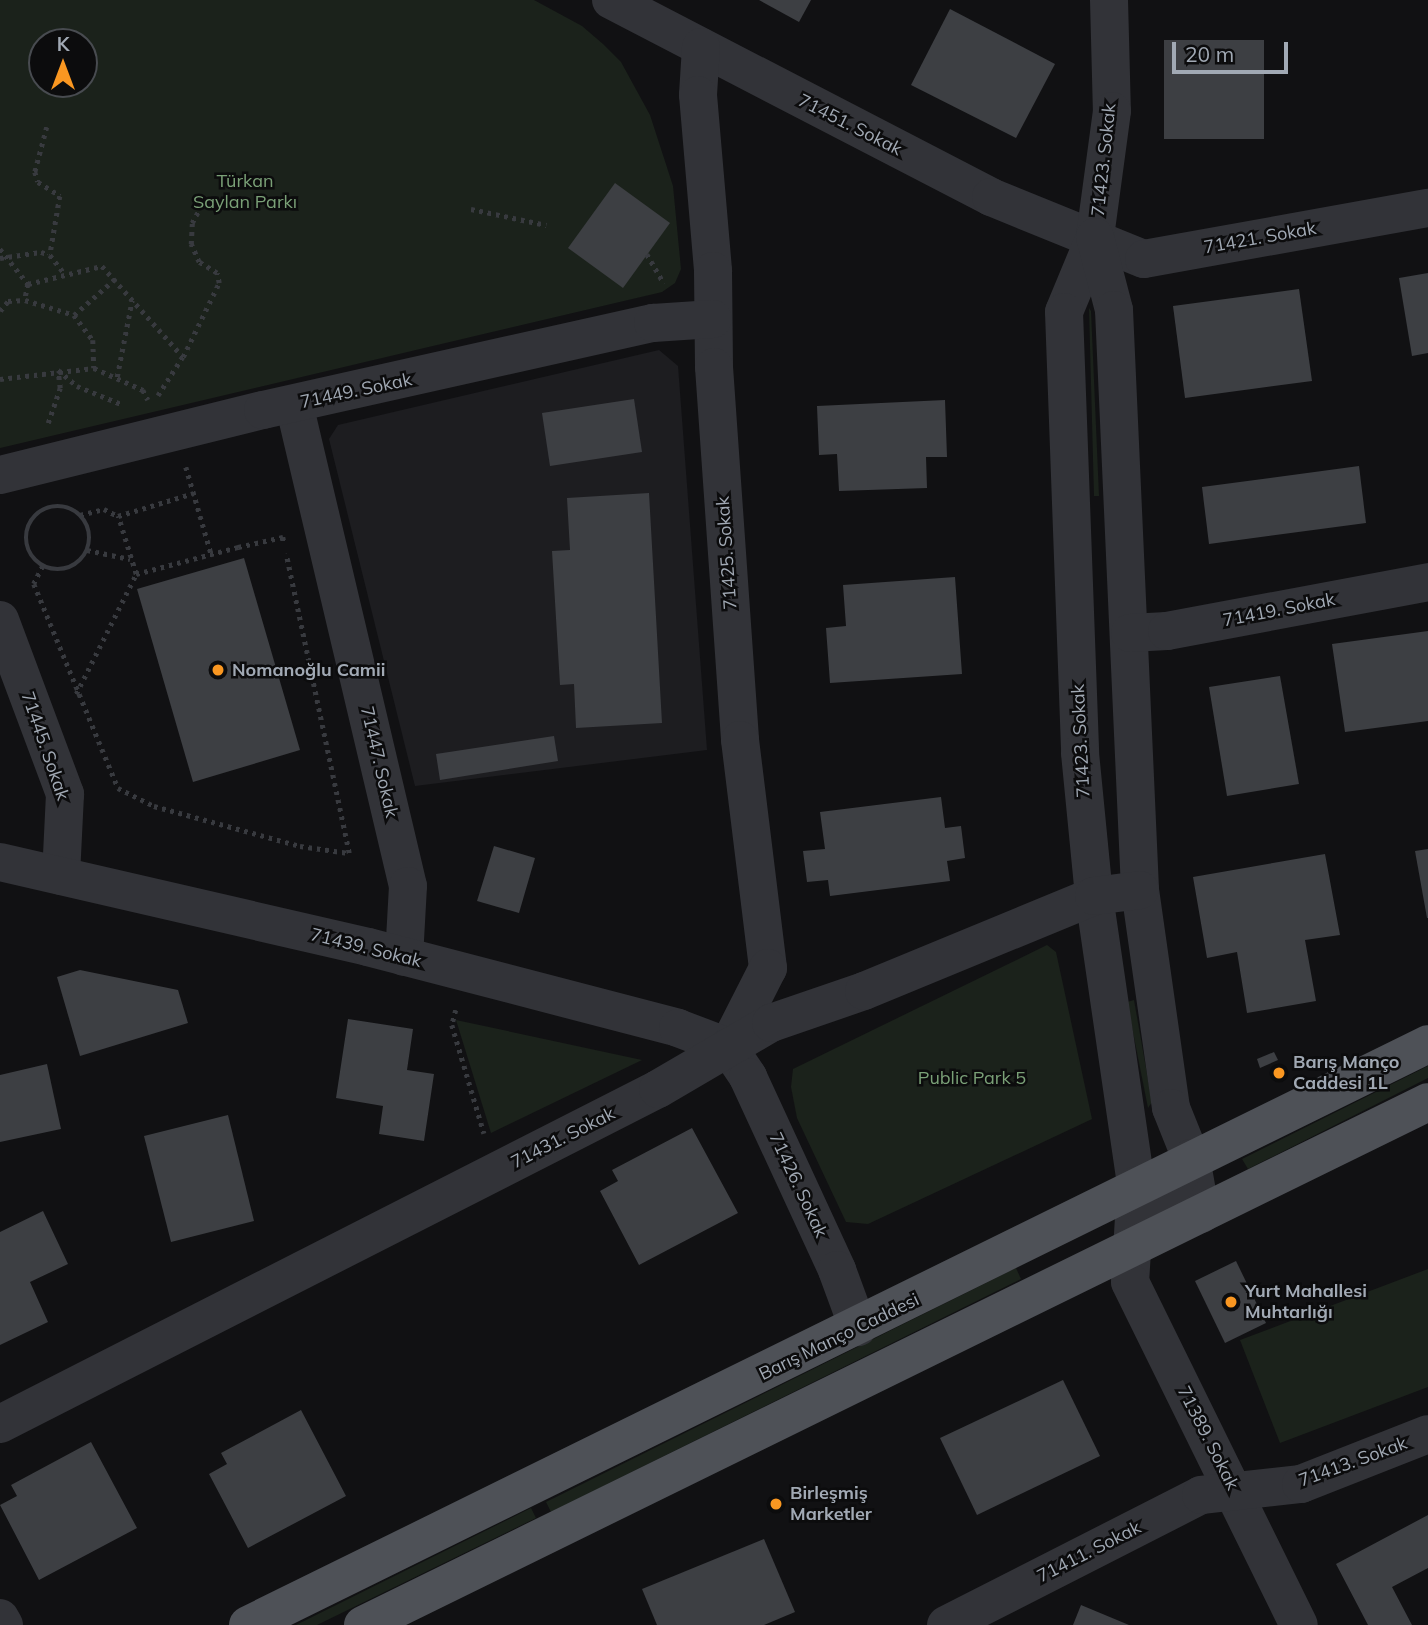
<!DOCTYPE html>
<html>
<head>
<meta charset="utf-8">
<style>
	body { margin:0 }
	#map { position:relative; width:1428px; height:1625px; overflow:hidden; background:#111113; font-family:Mulish,sans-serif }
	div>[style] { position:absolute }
	.built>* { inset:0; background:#1d1d20 }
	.green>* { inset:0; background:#1b221b }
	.building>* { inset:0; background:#3d3f43 }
	.path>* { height:4.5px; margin-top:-2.25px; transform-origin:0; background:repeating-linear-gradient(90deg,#383a3f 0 3.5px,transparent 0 8.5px) }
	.path>.ring { margin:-2.25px; padding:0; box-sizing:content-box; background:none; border:4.5px solid #383a3f; border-radius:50% }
	.minor>* { height:38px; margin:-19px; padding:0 19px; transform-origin:19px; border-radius:19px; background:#323338 }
	.major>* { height:38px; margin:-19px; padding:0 19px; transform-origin:19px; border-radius:19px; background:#4e5157 }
	.dots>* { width:19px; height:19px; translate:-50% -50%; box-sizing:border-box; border:4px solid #0c0c0d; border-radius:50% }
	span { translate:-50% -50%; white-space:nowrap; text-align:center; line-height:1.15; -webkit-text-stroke:5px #0c0c0d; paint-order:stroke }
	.street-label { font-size:18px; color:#a1a9b4 }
	.park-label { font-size:18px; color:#7aa077 }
	.poi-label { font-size:18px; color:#a1a9b4; font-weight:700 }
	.left { translate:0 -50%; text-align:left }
	.north { position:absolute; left:28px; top:28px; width:70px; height:70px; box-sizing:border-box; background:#0c0c0d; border:2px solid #484b50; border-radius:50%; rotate:0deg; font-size:19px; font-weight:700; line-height:28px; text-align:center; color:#a1a9b4 }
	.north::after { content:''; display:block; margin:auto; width:24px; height:32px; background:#fa9721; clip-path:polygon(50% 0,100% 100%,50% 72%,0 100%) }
	.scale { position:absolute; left:1172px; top:42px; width:116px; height:32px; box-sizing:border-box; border:4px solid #a1a9b4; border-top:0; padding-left:9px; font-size:21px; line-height:24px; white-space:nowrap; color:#a1a9b4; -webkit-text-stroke:5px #0c0c0d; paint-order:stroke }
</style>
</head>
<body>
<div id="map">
	<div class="built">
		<i style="clip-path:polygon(659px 350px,678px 366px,707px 750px,415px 786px,329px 439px,338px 425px)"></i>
	</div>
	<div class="green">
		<i style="clip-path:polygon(evenodd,0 0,534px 0,582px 26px,603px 44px,621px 62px,650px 115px,673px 186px,681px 269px,675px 283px,662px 292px,0 448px,0 0,42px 42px,84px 42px,84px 84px,42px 84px,42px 42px)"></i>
		<i style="clip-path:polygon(1089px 308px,1091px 311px,1099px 496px,1094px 496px)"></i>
		<i style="clip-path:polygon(1047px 945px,1056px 952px,1092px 1119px,868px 1224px,846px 1222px,797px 1118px,791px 1087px,793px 1069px)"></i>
		<i style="clip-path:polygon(1134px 1000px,1152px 1102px,1148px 1108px,1127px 1002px)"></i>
		<i style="clip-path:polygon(456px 1020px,642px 1060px,491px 1133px)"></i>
		<i style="clip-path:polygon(1428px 1066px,1428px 1078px,1248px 1169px,1242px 1159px)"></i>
		<i style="clip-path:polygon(1016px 1268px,1021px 1279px,551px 1512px,546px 1502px)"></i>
		<i style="clip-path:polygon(1428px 1269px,1428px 1387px,1280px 1443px,1240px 1340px)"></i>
		<i style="clip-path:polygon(531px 1508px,536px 1518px,317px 1625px,296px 1625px)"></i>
	</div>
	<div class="building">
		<i style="clip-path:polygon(759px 0,811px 0,799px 22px)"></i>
		<i style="clip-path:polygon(950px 9px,1055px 64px,1016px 138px,911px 85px)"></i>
		<i style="clip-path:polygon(1164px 40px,1264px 40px,1264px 139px,1164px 139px)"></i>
		<i style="clip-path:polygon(615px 183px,670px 223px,623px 288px,568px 248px)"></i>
		<i style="clip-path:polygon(1428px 273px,1428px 353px,1412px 356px,1399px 278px)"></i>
		<i style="clip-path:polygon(1299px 289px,1312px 381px,1185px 398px,1173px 306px)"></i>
		<i style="clip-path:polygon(634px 399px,642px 452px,550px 466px,542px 413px)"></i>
		<i style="clip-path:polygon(945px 400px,947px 457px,926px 457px,927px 488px,839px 491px,837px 454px,819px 455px,817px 406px)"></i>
		<i style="clip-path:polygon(1359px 466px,1366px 523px,1209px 544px,1202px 487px)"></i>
		<i style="clip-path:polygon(649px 493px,662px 723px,576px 728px,574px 684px,560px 685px,552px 551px,570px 550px,567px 498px)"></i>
		<i style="clip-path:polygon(244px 558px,300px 750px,193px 782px,137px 589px)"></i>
		<i style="clip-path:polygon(955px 577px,962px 674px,830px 683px,826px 628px,846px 626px,843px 585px)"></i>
		<i style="clip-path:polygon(1428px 631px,1428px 721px,1345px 732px,1332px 644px)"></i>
		<i style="clip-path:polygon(1280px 676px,1299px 784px,1227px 796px,1209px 687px)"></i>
		<i style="clip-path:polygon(554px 736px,558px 761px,440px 780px,436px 754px)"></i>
		<i style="clip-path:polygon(941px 797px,945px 828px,961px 826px,965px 858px,947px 861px,950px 881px,830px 896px,828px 880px,807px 882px,803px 851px,825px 849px,820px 812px)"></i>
		<i style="clip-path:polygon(494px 846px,535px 858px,519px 913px,477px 901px)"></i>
		<i style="clip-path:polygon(1428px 849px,1428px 918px,1427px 918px,1415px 851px)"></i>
		<i style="clip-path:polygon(1325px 854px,1340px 935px,1305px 940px,1316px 1001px,1247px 1013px,1237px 952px,1207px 958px,1193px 877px)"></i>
		<i style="clip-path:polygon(80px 970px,178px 990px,188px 1023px,80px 1056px,57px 977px)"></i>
		<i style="clip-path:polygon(348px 1019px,413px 1029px,407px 1070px,434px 1074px,424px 1141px,379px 1134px,383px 1106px,336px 1098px)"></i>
		<i style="clip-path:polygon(1274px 1052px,1278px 1060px,1260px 1068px,1257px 1059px)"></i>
		<i style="clip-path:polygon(47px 1064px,61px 1129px,0 1142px,0 1075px)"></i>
		<i style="clip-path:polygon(228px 1115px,254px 1221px,171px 1242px,144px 1136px)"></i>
		<i style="clip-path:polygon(692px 1128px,738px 1213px,639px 1265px,600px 1191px,618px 1181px,612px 1170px)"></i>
		<i style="clip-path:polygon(43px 1211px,68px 1264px,30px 1282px,48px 1322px,0 1345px,0 1232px)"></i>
		<i style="clip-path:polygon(1236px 1261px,1266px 1323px,1225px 1343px,1195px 1281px)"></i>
		<i style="clip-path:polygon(1063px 1380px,1100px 1456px,977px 1515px,940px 1438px)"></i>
		<i style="clip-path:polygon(301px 1410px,346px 1496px,248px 1548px,209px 1474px,227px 1464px,221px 1453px)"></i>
		<i style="clip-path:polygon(91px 1442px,137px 1528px,39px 1580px,0 1505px,17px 1496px,11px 1485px)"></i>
		<i style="clip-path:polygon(1428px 1515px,1428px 1568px,1392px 1587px,1412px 1625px,1368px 1625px,1336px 1564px)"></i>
		<i style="clip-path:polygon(764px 1539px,795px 1612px,764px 1625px,657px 1625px,642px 1589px)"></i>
		<i style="clip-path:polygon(1081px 1605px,1129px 1625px,1073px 1625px)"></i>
	</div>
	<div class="path">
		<i style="left:47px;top:127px;width:47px;rotate:104.9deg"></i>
		<i style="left:35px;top:172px;width:10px;rotate:73deg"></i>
		<i style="left:38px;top:182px;width:26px;rotate:32deg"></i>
		<i style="left:60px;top:196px;width:60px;rotate:99.6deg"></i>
		<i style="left:471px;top:209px;width:77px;rotate:12deg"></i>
		<i style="left:0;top:249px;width:45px;rotate:51.3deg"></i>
		<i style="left:28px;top:284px;width:16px;rotate:101deg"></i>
		<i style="left:647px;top:254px;width:34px;rotate:60deg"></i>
		<i style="left:0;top:258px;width:41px;rotate:-8.3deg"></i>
		<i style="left:41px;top:252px;width:9px;rotate:18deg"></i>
		<i style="left:50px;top:255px;width:23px;rotate:52deg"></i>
		<i style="left:28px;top:284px;width:76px;rotate:-13.7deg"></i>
		<i style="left:102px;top:266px;width:122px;rotate:48.3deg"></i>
		<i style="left:183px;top:357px;width:46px;rotate:122.7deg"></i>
		<i style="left:0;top:311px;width:13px;rotate:-51deg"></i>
		<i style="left:8px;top:301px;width:17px;rotate:-3deg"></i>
		<i style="left:25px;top:300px;width:51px;rotate:17deg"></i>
		<i style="left:74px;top:315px;width:31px;rotate:53deg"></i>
		<i style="left:93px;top:340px;width:28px;rotate:88deg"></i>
		<i style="left:74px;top:315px;width:55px;rotate:-41.3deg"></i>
		<i style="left:183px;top:357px;width:82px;rotate:-64.1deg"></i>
		<i style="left:219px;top:283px;width:10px;rotate:-101deg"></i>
		<i style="left:217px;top:273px;width:21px;rotate:-149deg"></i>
		<i style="left:199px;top:262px;width:20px;rotate:-114deg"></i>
		<i style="left:191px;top:244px;width:21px;rotate:-87deg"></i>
		<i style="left:192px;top:223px;width:21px;rotate:-62deg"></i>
		<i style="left:58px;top:370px;width:25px;rotate:40deg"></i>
		<i style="left:77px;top:386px;width:48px;rotate:22.2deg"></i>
		<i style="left:117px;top:377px;width:78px;rotate:-79deg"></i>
		<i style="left:0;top:379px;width:95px;rotate:-6.7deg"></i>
		<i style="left:94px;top:368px;width:54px;rotate:24.2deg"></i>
		<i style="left:143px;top:390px;width:11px;rotate:63deg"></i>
		<i style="left:48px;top:423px;width:37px;rotate:-71deg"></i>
		<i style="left:60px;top:388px;width:17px;rotate:-97deg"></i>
		<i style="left:186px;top:467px;width:90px;rotate:73.8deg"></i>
		<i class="ring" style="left:26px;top:506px;width:59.5px;height:59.5px"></i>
		<i style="left:80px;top:515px;width:25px;rotate:-14deg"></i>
		<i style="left:104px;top:509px;width:16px;rotate:27deg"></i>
		<i style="left:87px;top:550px;width:44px;rotate:11.8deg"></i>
		<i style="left:43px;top:566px;width:20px;rotate:117deg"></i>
		<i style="left:34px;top:584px;width:221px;rotate:67.6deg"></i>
		<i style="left:118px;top:788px;width:40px;rotate:26.6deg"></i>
		<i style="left:154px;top:806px;width:151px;rotate:15.3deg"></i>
		<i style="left:300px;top:846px;width:49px;rotate:8.1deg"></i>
		<i style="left:349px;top:853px;width:306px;rotate:-101.9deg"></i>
		<i style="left:136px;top:574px;width:106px;rotate:-14.8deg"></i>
		<i style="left:238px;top:547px;width:46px;rotate:-12.5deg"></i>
		<i style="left:283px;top:537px;width:5px;rotate:79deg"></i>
		<i style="left:76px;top:694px;width:134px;rotate:-63.4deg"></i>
		<i style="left:136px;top:574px;width:61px;rotate:-107.2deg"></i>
		<i style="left:118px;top:516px;width:79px;rotate:-16.8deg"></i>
		<i style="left:456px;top:1010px;width:16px;rotate:105deg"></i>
		<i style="left:452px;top:1025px;width:113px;rotate:73.5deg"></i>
	</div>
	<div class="minor">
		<i style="left:611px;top:0;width:428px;rotate:27.4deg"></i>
		<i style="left:991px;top:197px;width:165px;rotate:22.1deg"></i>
		<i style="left:1144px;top:259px;width:289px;rotate:-10.2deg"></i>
		<i style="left:1109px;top:0;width:111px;rotate:88.5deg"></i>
		<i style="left:1112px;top:111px;width:127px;rotate:97.7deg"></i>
		<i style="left:1095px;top:237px;width:81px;rotate:112.5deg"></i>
		<i style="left:1064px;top:312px;width:441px;rotate:87.9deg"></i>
		<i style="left:1080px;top:753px;width:144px;rotate:84.4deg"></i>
		<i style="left:1094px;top:896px;width:292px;rotate:81.7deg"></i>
		<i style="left:1136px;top:1185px;width:97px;rotate:93.5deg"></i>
		<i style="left:1130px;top:1282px;width:382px;rotate:63.8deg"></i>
		<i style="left:701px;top:47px;width:48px;rotate:93.6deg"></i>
		<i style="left:698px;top:95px;width:177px;rotate:85.1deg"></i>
		<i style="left:713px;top:271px;width:96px;rotate:89.4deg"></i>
		<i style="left:714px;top:367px;width:374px;rotate:86deg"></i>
		<i style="left:740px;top:740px;width:230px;rotate:83deg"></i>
		<i style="left:768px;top:968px;width:89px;rotate:116.9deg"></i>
		<i style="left:1095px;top:237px;width:75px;rotate:75.4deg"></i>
		<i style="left:1114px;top:310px;width:581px;rotate:87.43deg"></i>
		<i style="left:1140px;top:890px;width:220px;rotate:81.9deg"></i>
		<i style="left:1171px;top:1108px;width:54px;rotate:68.2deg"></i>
		<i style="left:1191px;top:1158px;width:57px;rotate:79.9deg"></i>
		<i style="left:294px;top:404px;width:495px;rotate:76.7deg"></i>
		<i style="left:408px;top:886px;width:71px;rotate:93.2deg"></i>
		<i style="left:0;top:475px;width:271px;rotate:-13.9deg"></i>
		<i style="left:263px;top:410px;width:400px;rotate:-12.6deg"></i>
		<i style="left:653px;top:323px;width:60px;rotate:-3.8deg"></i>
		<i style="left:0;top:620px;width:186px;rotate:69.5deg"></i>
		<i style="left:65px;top:794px;width:82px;rotate:92.8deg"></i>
		<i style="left:1130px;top:633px;width:37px;rotate:-3deg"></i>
		<i style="left:1167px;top:631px;width:266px;rotate:-10.6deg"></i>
		<i style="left:0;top:862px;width:378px;rotate:13deg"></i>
		<i style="left:368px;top:947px;width:320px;rotate:14.6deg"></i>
		<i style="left:678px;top:1028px;width:53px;rotate:20.8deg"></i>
		<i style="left:728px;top:1047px;width:36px;rotate:56deg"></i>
		<i style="left:748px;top:1077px;width:213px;rotate:65.2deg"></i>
		<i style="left:837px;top:1270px;width:61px;rotate:69.8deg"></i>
		<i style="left:1133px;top:1246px;width:105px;rotate:-56.6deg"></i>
		<i style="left:0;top:1424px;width:738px;rotate:-26.98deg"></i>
		<i style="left:658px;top:1089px;width:131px;rotate:-30.3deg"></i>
		<i style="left:771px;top:1023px;width:98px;rotate:-19deg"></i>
		<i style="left:864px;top:991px;width:249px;rotate:-22.4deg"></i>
		<i style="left:1094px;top:896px;width:46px;rotate:-7.4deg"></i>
		<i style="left:0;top:1618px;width:8px;rotate:60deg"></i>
		<i style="left:946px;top:1625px;width:286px;rotate:-27deg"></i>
		<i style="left:1201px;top:1495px;width:101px;rotate:-6.3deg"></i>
		<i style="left:1301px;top:1484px;width:136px;rotate:-21.5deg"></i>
	</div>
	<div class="major">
		<i style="left:248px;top:1625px;width:1315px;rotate:-26.21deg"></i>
		<i style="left:363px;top:1625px;width:1186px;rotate:-26.15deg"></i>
	</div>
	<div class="dots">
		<i style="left:218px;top:670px;background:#fa9721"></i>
		<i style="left:1279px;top:1073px;background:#fa9721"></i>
		<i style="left:1231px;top:1302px;background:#fa9721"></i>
		<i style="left:776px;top:1504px;background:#fa9721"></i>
	</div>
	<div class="street-label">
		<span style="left:850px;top:125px;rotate:27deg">71451. Sokak</span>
		<span style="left:1104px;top:160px;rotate:-84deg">71423. Sokak</span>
		<span style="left:1260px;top:238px;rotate:-10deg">71421. Sokak</span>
		<span style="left:356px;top:391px;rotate:-12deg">71449. Sokak</span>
		<span style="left:727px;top:553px;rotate:-94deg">71425. Sokak</span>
		<span style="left:1279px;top:610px;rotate:-11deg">71419. Sokak</span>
		<span style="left:1081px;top:741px;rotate:-93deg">71423. Sokak</span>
		<span style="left:45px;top:746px;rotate:71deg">71445. Sokak</span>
		<span style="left:379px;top:762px;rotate:77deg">71447. Sokak</span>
		<span style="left:366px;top:948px;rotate:14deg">71439. Sokak</span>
		<span style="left:563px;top:1138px;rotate:-27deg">71431. Sokak</span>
		<span style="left:798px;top:1185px;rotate:65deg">71426. Sokak</span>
		<span style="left:839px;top:1337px;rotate:-26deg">Barış Manço Caddesi</span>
		<span style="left:1208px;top:1438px;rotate:63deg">71389. Sokak</span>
		<span style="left:1353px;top:1462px;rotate:-20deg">71413. Sokak</span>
		<span style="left:1089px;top:1552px;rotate:-27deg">71411. Sokak</span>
	</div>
	<div class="park-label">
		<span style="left:245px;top:192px">Türkan<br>Saylan Parkı</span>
		<span style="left:972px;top:1078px">Public Park 5</span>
	</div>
	<div class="poi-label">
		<span class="left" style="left:232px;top:670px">Nomanoğlu Camii</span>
		<span class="left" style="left:1293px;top:1073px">Barış Manço<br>Caddesi 1L</span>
		<span class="left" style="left:1245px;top:1302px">Yurt Mahallesi<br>Muhtarlığı</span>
		<span class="left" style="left:790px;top:1504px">Birleşmiş<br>Marketler</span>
	</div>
	<div class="north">K</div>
	<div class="scale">20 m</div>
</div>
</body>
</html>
